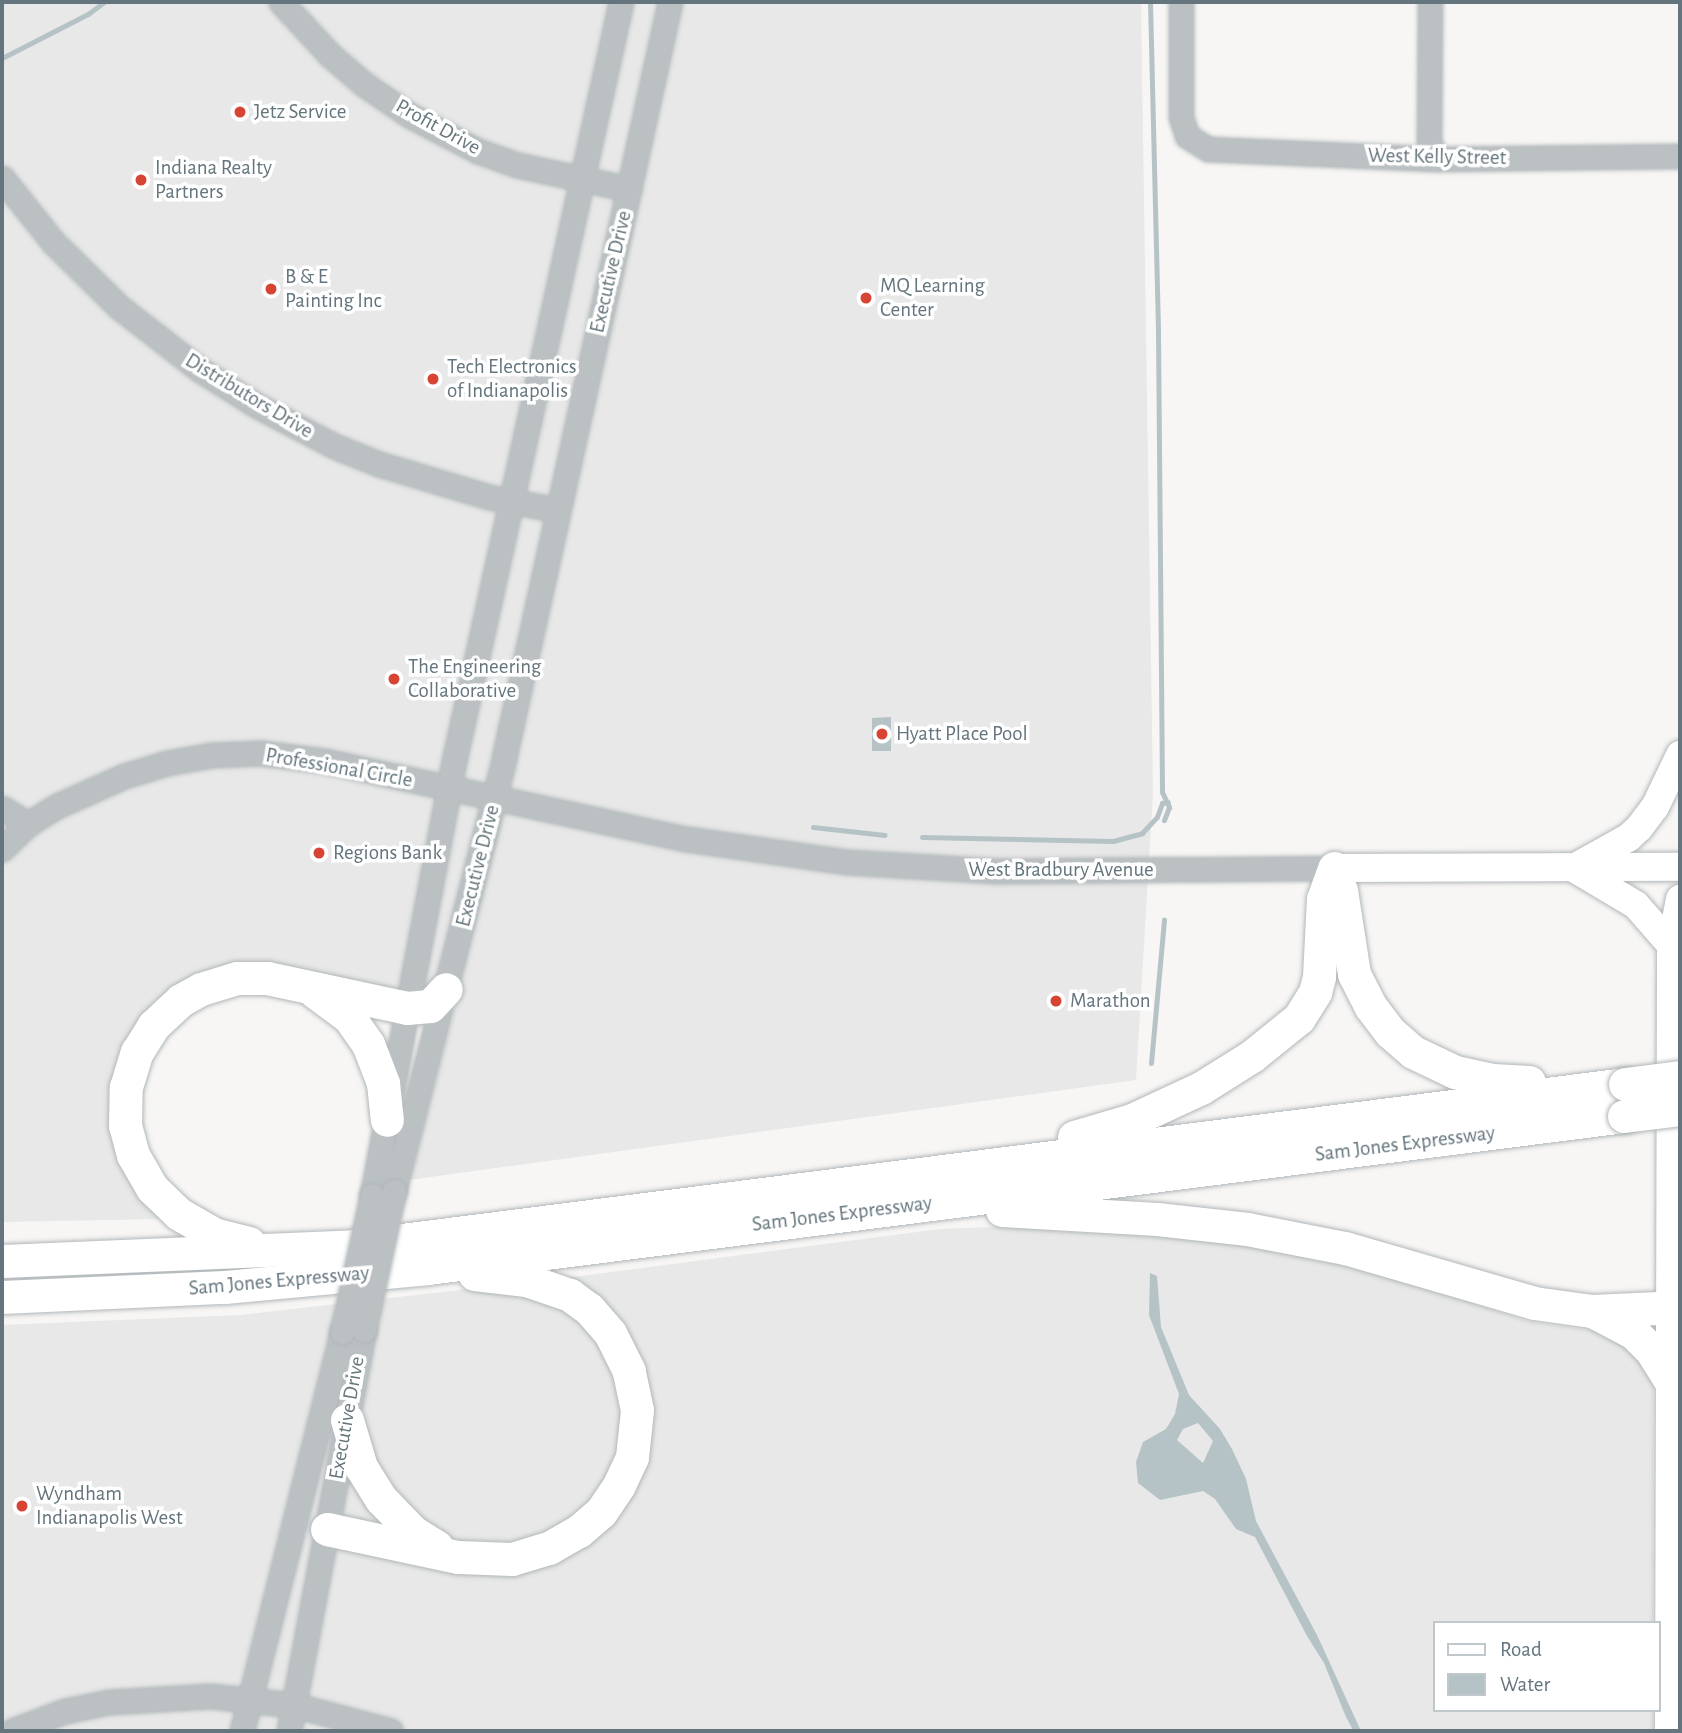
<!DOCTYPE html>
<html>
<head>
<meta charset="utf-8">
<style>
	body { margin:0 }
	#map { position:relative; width:1682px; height:1733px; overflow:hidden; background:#f7f6f4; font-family:"Alegreya Sans",sans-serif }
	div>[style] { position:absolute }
	.built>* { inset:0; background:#e7e8e7 }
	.water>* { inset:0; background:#b6c3c6 }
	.stream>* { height:5px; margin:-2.5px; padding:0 2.5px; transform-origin:2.5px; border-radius:2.5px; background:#b6c3c6 }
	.roads { filter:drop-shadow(0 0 2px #b2b7ba) drop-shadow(0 0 2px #b2b7ba) }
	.minor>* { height:23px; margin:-11.5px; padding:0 11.5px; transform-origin:11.5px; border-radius:11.5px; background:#bbc1c3 }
	.major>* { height:28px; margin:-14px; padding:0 14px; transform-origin:14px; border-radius:14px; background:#fff }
	.highway>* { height:33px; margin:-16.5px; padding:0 16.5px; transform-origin:16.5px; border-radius:16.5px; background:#fff }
	.bridges { filter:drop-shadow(0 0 2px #b1b6b8) drop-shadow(0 0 2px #b1b6b8) }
	.minor-bridge>* { height:23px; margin:-11.5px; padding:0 11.5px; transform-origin:11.5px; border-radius:11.5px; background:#bbc1c3 }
	.highway-bridge>* { height:33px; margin:-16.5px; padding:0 16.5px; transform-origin:16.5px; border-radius:16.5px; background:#fff }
	.dots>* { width:19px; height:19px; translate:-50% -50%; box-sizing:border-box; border:4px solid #fff; border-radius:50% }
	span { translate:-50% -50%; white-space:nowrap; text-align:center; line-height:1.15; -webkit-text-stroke:7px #fff; paint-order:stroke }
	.poi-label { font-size:21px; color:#64757d }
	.left { translate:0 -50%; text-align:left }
	.street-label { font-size:21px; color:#64757d }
	.frame { position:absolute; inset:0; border:4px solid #64757d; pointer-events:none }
	.legend { position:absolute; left:1433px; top:1621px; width:228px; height:91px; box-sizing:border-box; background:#fff; border:2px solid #c1c8cb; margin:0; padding:9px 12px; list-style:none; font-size:21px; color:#64757d }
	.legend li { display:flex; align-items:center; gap:14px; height:35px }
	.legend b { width:35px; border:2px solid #c1c8cb }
</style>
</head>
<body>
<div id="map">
	<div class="built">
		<i style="clip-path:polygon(2px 2px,1141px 2px,1153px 793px,1136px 1080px,409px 1180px,456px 1006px,391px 994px,206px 973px,111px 1083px,161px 1219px,2px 1222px)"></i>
		<i style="clip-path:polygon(1098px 1223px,1269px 1246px,1403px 1280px,1527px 1321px,1610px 1333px,1635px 1348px,1653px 1378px,1653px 1623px,1435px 1623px,1435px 1710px,1653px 1710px,1653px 1731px,2px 1731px,2px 1325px,240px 1315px,566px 1278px,940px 1229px)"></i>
	</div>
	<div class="water">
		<i style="clip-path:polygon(891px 717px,891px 751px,872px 751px,872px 718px)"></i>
		<i style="clip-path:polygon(evenodd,1150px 1273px,1157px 1276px,1161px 1327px,1189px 1395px,1220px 1429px,1232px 1449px,1246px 1479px,1256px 1521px,1317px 1635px,1361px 1731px,1353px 1730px,1346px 1717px,1324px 1663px,1307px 1636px,1255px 1537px,1236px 1529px,1215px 1499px,1203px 1491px,1160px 1500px,1138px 1483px,1136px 1462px,1143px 1442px,1166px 1429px,1175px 1414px,1179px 1394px,1149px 1315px,1150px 1273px,1198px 1423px,1213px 1441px,1203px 1463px,1177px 1440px,1183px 1429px,1198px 1423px)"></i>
	</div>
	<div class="stream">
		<i style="left:1150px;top:2px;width:330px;rotate:88.6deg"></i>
		<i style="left:1158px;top:332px;width:460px;rotate:89.5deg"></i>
		<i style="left:1162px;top:792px;width:17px;rotate:65deg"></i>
		<i style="left:1169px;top:807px;width:14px;rotate:111deg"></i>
		<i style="left:2px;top:58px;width:97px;rotate:-27.1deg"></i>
		<i style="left:88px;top:14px;width:20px;rotate:-37deg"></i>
		<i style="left:813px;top:827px;width:72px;rotate:6.3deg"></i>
		<i style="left:922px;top:837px;width:191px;rotate:1.2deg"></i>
		<i style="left:1113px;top:841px;width:30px;rotate:-15deg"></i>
		<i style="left:1142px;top:833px;width:22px;rotate:-47deg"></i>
		<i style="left:1157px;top:817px;width:15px;rotate:-70deg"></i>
		<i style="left:1162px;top:803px;width:6px;rotate:-9deg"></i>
		<i style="left:1151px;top:1063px;width:144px;rotate:-84.8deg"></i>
	</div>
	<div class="roads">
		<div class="minor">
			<i style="left:281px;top:2px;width:72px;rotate:47.2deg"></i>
			<i style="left:330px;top:55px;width:46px;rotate:40.6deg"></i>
			<i style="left:365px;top:85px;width:53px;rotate:34.3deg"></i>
			<i style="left:409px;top:115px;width:78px;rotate:27.6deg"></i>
			<i style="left:478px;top:151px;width:41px;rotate:19.7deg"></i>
			<i style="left:517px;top:165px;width:115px;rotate:12.1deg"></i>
			<i style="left:1181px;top:2px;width:115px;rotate:90deg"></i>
			<i style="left:1181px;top:117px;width:20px;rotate:72deg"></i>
			<i style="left:1187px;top:136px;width:25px;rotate:32deg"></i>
			<i style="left:1208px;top:149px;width:229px;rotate:2.5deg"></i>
			<i style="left:1437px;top:159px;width:243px;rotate:-0.7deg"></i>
			<i style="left:1430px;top:2px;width:140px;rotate:90.4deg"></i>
			<i style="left:1429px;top:142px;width:19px;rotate:65deg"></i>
			<i style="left:2px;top:178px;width:82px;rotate:51.4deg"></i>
			<i style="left:53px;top:242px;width:93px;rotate:44.6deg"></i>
			<i style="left:119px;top:307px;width:101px;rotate:37.8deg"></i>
			<i style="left:199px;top:369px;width:67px;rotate:32.3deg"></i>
			<i style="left:256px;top:405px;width:88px;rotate:27.7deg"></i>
			<i style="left:334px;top:446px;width:48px;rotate:21.8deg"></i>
			<i style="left:379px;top:464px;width:115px;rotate:16.7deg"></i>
			<i style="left:489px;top:497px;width:70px;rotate:10.7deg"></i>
			<i style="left:2px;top:808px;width:31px;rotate:32deg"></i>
			<i style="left:2px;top:849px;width:36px;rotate:-44deg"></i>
			<i style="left:28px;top:824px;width:34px;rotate:-32deg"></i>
			<i style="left:57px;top:806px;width:73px;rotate:-24.1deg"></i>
			<i style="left:124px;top:776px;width:45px;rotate:-16.8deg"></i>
			<i style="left:167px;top:763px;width:46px;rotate:-10.1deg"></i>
			<i style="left:212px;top:755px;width:49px;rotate:-2.3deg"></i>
			<i style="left:261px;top:753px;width:64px;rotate:7.1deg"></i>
			<i style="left:325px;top:761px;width:370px;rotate:12.2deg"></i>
			<i style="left:687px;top:839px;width:162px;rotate:8.2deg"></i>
			<i style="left:847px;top:862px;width:151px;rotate:3.4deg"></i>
			<i style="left:998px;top:871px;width:336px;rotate:-0.5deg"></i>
			<i style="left:394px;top:1191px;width:447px;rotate:-75.7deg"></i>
			<i style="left:504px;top:758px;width:774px;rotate:-77.62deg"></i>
			<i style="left:372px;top:1195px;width:446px;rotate:-79.3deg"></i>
			<i style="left:455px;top:757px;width:773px;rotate:-77.6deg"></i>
			<i style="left:12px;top:1731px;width:57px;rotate:-20.7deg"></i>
			<i style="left:65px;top:1711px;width:45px;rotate:-11.6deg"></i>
			<i style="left:109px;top:1702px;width:102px;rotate:-3.4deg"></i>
			<i style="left:211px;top:1696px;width:83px;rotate:6.2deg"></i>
			<i style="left:294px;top:1705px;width:100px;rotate:15deg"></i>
			<i style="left:242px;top:1731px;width:411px;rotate:-75.9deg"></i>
			<i style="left:289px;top:1731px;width:408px;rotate:-79.4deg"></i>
		</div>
		<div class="major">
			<i style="left:1334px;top:868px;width:346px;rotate:-0.2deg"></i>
			<i style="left:1671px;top:945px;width:53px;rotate:-131.2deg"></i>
			<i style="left:1636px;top:905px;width:72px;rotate:-149.2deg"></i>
			<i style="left:1574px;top:868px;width:62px;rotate:-29.1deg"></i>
			<i style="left:1628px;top:838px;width:15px;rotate:-42deg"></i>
			<i style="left:1639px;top:828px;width:26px;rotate:-53deg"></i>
			<i style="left:1655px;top:807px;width:58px;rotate:-64.3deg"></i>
			<i style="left:1669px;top:1731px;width:786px;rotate:-89.85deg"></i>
			<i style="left:1671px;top:945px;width:47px;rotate:-78.9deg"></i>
		</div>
		<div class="highway">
			<i style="left:1341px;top:890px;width:85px;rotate:81.2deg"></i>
			<i style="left:1354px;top:974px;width:37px;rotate:63deg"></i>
			<i style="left:1371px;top:1007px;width:31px;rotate:53deg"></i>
			<i style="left:1390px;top:1032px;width:30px;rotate:41deg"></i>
			<i style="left:1413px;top:1052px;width:47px;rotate:25.5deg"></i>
			<i style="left:1455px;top:1072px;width:39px;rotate:12deg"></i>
			<i style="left:1493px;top:1080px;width:36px;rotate:3deg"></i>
			<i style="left:315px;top:992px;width:42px;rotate:36.3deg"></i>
			<i style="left:349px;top:1017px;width:33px;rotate:55deg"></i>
			<i style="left:368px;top:1044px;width:42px;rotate:69deg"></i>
			<i style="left:383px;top:1083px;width:37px;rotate:84deg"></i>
			<i style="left:1074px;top:1137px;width:60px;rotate:-16.3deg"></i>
			<i style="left:1132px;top:1120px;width:76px;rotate:-24.9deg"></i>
			<i style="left:1201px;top:1088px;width:60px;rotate:-32.1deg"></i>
			<i style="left:1252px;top:1056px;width:60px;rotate:-39deg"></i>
			<i style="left:1299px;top:1018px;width:31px;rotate:-58deg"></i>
			<i style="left:1315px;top:992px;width:16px;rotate:-75deg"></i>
			<i style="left:1319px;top:977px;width:78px;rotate:-87.1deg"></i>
			<i style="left:1323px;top:899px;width:33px;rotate:-70deg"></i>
			<i style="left:1002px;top:1210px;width:155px;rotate:3.3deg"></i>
			<i style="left:1157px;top:1219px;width:91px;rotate:6.3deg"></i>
			<i style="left:1247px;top:1229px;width:100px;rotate:11deg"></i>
			<i style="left:1345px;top:1248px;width:197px;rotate:16.2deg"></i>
			<i style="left:1534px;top:1303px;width:59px;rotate:7.9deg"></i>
			<i style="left:1592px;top:1311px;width:88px;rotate:-2.6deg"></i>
			<i style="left:249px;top:1243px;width:36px;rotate:-166deg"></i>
			<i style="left:214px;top:1234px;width:40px;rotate:-150.3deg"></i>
			<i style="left:179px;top:1214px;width:37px;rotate:-136deg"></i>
			<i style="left:152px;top:1188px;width:38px;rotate:-120deg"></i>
			<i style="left:133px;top:1155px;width:30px;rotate:-105deg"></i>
			<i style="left:125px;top:1126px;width:39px;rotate:-89deg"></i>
			<i style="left:126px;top:1087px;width:37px;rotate:-73deg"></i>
			<i style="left:137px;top:1052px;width:31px;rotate:-58deg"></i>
			<i style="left:153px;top:1026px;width:38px;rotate:-43deg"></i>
			<i style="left:181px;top:1000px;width:23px;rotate:-29deg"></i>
			<i style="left:201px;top:989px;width:38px;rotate:-17deg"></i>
			<i style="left:237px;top:978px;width:30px"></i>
			<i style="left:267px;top:978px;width:143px;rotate:12.1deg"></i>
			<i style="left:407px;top:1008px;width:23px;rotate:-5deg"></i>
			<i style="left:430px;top:1006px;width:23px;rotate:-47deg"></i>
			<i style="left:2px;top:1261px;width:353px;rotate:-2.4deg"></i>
			<i style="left:355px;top:1246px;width:1280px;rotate:-7.27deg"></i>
			<i style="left:2px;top:1297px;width:223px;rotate:-2.6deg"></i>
			<i style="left:225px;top:1287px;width:204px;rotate:-5.3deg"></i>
			<i style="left:428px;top:1268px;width:1206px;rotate:-7.24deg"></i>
			<i style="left:1594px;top:1312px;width:45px;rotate:27.7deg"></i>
			<i style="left:1634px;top:1333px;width:24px;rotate:45deg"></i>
			<i style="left:1651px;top:1350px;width:34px;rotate:58deg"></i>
			<i style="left:347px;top:1420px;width:49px;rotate:73.4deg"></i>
			<i style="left:361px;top:1467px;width:38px;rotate:58deg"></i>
			<i style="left:381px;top:1499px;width:46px;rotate:45.9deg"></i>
			<i style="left:413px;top:1532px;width:28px;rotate:32deg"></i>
			<i style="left:327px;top:1529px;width:134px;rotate:12.1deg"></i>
			<i style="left:458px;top:1557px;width:54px;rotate:2.1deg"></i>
			<i style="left:512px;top:1559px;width:39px;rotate:-17deg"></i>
			<i style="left:549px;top:1548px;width:34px;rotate:-30deg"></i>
			<i style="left:579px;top:1531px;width:29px;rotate:-41deg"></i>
			<i style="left:601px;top:1512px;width:32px;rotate:-56deg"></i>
			<i style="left:619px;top:1485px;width:31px;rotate:-65deg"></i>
			<i style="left:632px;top:1457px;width:47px;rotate:-83.9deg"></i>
			<i style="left:637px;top:1410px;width:40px;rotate:-102deg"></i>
			<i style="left:629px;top:1371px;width:42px;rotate:-116.6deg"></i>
			<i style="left:610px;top:1333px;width:32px;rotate:-131deg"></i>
			<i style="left:589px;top:1309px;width:24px;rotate:-144deg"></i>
			<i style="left:570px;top:1295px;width:46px;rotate:-161.2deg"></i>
			<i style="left:526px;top:1280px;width:52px;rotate:-173.4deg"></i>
		</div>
	</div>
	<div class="bridges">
		<div class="minor-bridge">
			<i style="left:364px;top:1330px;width:142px;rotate:-77.8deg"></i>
			<i style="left:342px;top:1332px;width:140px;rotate:-77.6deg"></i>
		</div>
		<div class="highway-bridge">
			<i style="left:1625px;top:1084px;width:55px;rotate:-7.3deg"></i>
			<i style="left:1624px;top:1116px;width:56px;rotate:-7.1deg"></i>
		</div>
	</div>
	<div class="dots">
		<i style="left:240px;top:112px;background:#d74433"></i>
		<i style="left:141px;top:180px;background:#d74433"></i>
		<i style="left:271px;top:289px;background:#d74433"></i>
		<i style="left:866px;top:298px;background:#d74433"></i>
		<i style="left:433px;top:379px;background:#d74433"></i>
		<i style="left:394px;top:679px;background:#d74433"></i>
		<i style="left:882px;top:734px;background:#d74433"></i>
		<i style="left:319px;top:853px;background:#d74433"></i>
		<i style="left:1056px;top:1001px;background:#d74433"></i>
		<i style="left:22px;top:1506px;background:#d74433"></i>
	</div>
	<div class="poi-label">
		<span class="left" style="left:254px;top:112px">Jetz Service</span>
		<span class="left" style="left:155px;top:180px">Indiana Realty<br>Partners</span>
		<span class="left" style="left:285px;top:289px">B &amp; E<br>Painting Inc</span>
		<span class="left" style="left:880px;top:298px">MQ Learning<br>Center</span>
		<span class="left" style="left:447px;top:379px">Tech Electronics<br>of Indianapolis</span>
		<span class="left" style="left:408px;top:679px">The Engineering<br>Collaborative</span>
		<span class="left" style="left:896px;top:734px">Hyatt Place Pool</span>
		<span class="left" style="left:333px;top:853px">Regions Bank</span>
		<span class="left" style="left:1070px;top:1001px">Marathon</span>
		<span class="left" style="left:36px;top:1506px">Wyndham<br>Indianapolis West</span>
	</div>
	<div class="street-label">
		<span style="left:438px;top:127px;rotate:29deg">Profit Drive</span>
		<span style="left:1437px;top:157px;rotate:1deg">West Kelly Street</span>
		<span style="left:611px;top:272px;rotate:-77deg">Executive Drive</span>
		<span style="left:249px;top:396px;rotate:31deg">Distributors Drive</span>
		<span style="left:339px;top:768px;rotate:10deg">Professional Circle</span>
		<span style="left:478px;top:866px;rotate:-76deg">Executive Drive</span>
		<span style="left:1061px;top:870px">West Bradbury Avenue</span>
		<span style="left:1405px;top:1144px;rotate:-7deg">Sam Jones Expressway</span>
		<span style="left:842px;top:1214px;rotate:-7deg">Sam Jones Expressway</span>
		<span style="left:279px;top:1281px;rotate:-5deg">Sam Jones Expressway</span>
		<span style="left:347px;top:1418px;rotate:-80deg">Executive Drive</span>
	</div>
	<div class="frame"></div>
	<ul class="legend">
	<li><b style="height:9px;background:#fff"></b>Road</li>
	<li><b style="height:19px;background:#b6c3c6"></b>Water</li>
	</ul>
</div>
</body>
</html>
